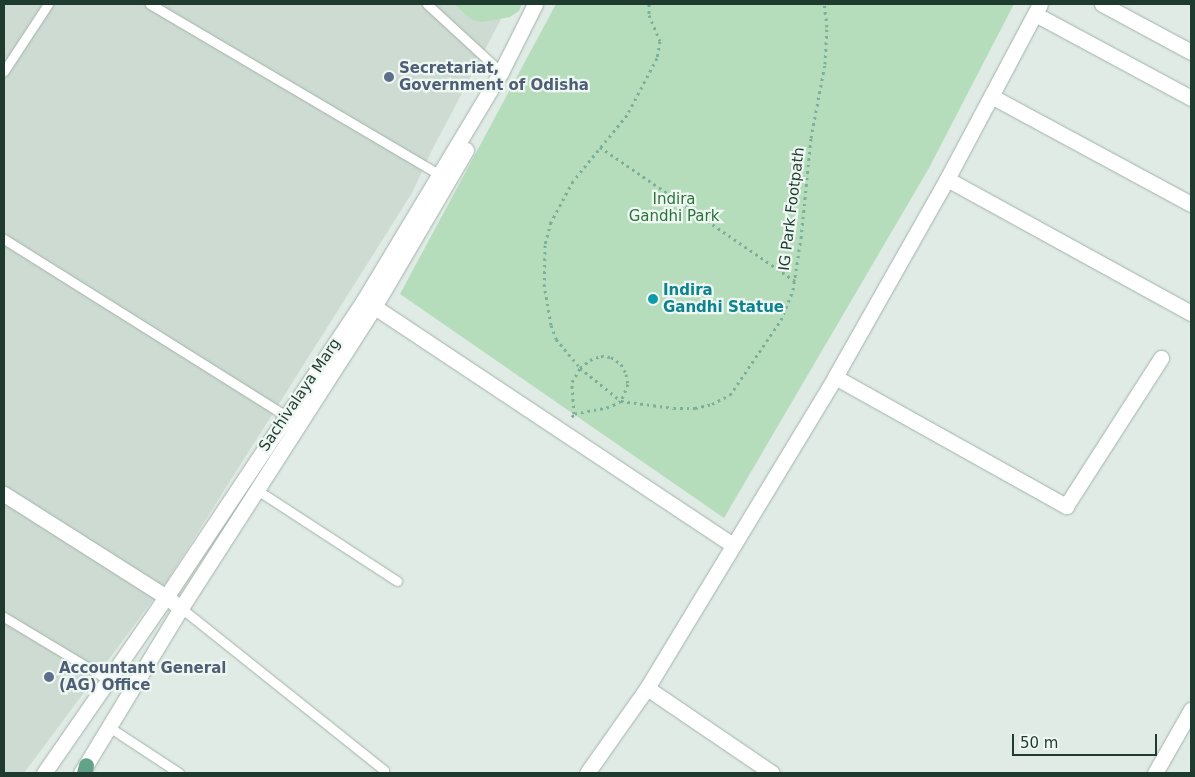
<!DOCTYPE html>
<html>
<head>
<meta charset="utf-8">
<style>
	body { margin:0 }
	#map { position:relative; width:1195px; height:777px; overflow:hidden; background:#dfebe4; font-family:"DejaVu Sans",sans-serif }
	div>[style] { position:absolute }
	.built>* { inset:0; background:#cddbd2 }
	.green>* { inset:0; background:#b6ddbb }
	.path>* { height:3px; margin-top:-1.5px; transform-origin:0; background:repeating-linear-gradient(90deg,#7eb099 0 2.5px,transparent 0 6.5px) }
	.roads { filter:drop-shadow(0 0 1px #a2b3aa) drop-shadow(0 0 1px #a2b3aa) }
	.service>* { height:9px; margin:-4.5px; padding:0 4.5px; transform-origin:4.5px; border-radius:4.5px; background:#fff }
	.minor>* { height:15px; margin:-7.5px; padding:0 7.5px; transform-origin:7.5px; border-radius:7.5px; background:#fff }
	.tertiary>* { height:15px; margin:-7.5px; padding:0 7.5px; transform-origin:7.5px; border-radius:7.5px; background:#fff }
	.primary>* { height:15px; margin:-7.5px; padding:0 7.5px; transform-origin:7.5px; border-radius:7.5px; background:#61a288 }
	.dots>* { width:14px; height:14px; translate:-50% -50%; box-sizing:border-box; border:2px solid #eff7f2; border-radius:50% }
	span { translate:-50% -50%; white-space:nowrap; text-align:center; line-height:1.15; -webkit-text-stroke:4.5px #eff7f2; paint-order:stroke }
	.service-label { font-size:15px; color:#4e5e75; font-weight:700 }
	.left { translate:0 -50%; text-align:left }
	.park-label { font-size:15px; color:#28743b }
	.street-label { font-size:15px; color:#1f3b30 }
	.culture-label { font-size:15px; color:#0d838f; font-weight:700 }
	.frame { position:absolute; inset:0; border:5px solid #1f3b30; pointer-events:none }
	.scale { position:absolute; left:1012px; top:734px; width:145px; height:22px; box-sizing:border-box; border:2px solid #1f3b30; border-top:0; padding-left:6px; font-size:15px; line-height:18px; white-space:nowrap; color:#1f3b30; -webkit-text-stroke:4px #eff7f2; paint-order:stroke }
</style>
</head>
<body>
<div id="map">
	<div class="built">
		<i style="clip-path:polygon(4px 4px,509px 4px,432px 150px,412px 193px,167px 581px,24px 773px,4px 773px)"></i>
	</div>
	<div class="green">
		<i style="clip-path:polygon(454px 4px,522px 4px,519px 11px,510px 17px,482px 22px,472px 20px)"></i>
		<i style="clip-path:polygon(556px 4px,1014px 4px,929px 168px,724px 518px,400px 294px)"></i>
	</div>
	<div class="path">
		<i style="left:649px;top:4px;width:11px;rotate:90deg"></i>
		<i style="left:649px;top:15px;width:28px;rotate:67deg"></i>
		<i style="left:660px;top:41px;width:17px;rotate:100deg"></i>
		<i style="left:657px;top:58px;width:64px;rotate:117.8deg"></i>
		<i style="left:627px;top:115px;width:85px;rotate:129.3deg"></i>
		<i style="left:573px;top:181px;width:47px;rotate:118.2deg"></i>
		<i style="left:551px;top:222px;width:24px;rotate:105deg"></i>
		<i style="left:545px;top:245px;width:39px;rotate:91deg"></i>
		<i style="left:544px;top:284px;width:42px;rotate:80.3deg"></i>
		<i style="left:551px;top:325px;width:15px;rotate:70deg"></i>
		<i style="left:556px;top:339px;width:38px;rotate:50deg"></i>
		<i style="left:580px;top:368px;width:53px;rotate:38.8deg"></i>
		<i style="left:621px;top:401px;width:53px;rotate:7.5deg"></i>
		<i style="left:674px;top:408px;width:21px"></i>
		<i style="left:695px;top:408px;width:17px;rotate:-13deg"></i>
		<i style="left:712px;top:404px;width:20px;rotate:-27deg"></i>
		<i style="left:730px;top:395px;width:91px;rotate:-55.8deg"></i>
		<i style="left:781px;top:320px;width:32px;rotate:-68deg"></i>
		<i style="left:793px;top:290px;width:53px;rotate:-81.3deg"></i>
		<i style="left:801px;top:238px;width:100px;rotate:-84.3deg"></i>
		<i style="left:811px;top:138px;width:75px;rotate:-79.3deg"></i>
		<i style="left:825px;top:64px;width:37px;rotate:-87deg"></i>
		<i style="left:827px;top:27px;width:23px;rotate:-97deg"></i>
		<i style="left:600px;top:147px;width:237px;rotate:34.5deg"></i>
		<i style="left:572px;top:417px;width:4px;rotate:-56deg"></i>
		<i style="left:574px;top:414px;width:32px;rotate:-94deg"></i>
		<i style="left:572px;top:382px;width:16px;rotate:-60deg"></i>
		<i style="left:580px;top:368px;width:13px;rotate:-39deg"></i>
		<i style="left:590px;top:360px;width:12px;rotate:-20deg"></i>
		<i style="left:601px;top:356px;width:10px;rotate:6deg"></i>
		<i style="left:611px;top:357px;width:12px;rotate:35deg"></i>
		<i style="left:621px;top:364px;width:11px;rotate:63deg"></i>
		<i style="left:626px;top:374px;width:10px;rotate:79deg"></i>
		<i style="left:628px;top:384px;width:18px;rotate:112deg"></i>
		<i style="left:621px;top:401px;width:13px;rotate:153deg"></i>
		<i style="left:609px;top:407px;width:36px;rotate:169deg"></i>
	</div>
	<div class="roads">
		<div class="service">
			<i style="left:150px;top:4px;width:337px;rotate:30.5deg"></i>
			<i style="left:427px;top:4px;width:100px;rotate:42.6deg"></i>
			<i style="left:4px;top:71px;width:80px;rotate:-56.7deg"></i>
			<i style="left:4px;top:239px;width:333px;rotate:32.1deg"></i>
			<i style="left:257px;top:490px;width:167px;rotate:33deg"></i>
			<i style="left:181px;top:608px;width:260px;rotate:38.6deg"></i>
			<i style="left:4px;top:617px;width:122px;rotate:31deg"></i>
			<i style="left:109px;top:727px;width:84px;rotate:33.3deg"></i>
		</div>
		<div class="minor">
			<i style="left:1102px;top:4px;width:101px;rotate:28.3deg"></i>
			<i style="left:1035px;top:14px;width:177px;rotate:28.3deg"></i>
			<i style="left:991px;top:96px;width:227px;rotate:28.4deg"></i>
			<i style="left:947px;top:179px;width:278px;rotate:28.8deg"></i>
			<i style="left:364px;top:300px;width:443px;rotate:33.6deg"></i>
			<i style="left:835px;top:377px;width:265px;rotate:29.2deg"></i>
			<i style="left:1066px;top:506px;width:176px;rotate:-57.3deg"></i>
			<i style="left:4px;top:494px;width:192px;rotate:32.4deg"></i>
			<i style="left:166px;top:597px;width:19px;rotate:36deg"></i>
			<i style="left:647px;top:688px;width:151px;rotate:34.2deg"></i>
			<i style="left:587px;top:773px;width:104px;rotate:-54.8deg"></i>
			<i style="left:647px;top:688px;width:363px;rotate:-58.8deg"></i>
			<i style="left:835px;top:377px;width:227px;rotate:-60.5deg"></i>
			<i style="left:947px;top:179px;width:198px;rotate:-62deg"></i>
			<i style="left:1155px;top:773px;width:73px;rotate:-60.3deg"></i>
		</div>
		<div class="tertiary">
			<i style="left:44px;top:773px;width:214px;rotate:-55.3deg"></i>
			<i style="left:166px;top:597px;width:357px;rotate:-56.3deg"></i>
			<i style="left:364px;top:300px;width:266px;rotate:-59deg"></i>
			<i style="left:501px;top:72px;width:76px;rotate:-63.4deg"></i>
			<i style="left:81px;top:773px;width:193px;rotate:-58.8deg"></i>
			<i style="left:181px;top:608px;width:358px;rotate:-57.3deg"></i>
			<i style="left:374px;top:307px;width:182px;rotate:-59.6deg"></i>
		</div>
		<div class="primary">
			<i style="left:84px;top:773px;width:8px;rotate:-76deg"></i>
		</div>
	</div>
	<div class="dots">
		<i style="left:389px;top:77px;background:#5c6f8a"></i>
		<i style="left:653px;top:299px;background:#0f9aa8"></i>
		<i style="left:49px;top:677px;background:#5c6f8a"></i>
	</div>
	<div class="service-label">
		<span class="left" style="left:399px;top:77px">Secretariat,<br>Government of Odisha</span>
		<span class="left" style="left:59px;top:677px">Accountant General<br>(AG) Office</span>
	</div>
	<div class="park-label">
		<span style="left:674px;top:208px">Indira<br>Gandhi Park</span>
	</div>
	<div class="street-label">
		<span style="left:792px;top:209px;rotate:-83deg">IG Park Footpath</span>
		<span style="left:300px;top:395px;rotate:-56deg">Sachivalaya Marg</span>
	</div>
	<div class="culture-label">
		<span class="left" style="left:663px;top:299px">Indira<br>Gandhi Statue</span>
	</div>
	<div class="frame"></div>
	<div class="scale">50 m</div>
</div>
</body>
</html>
